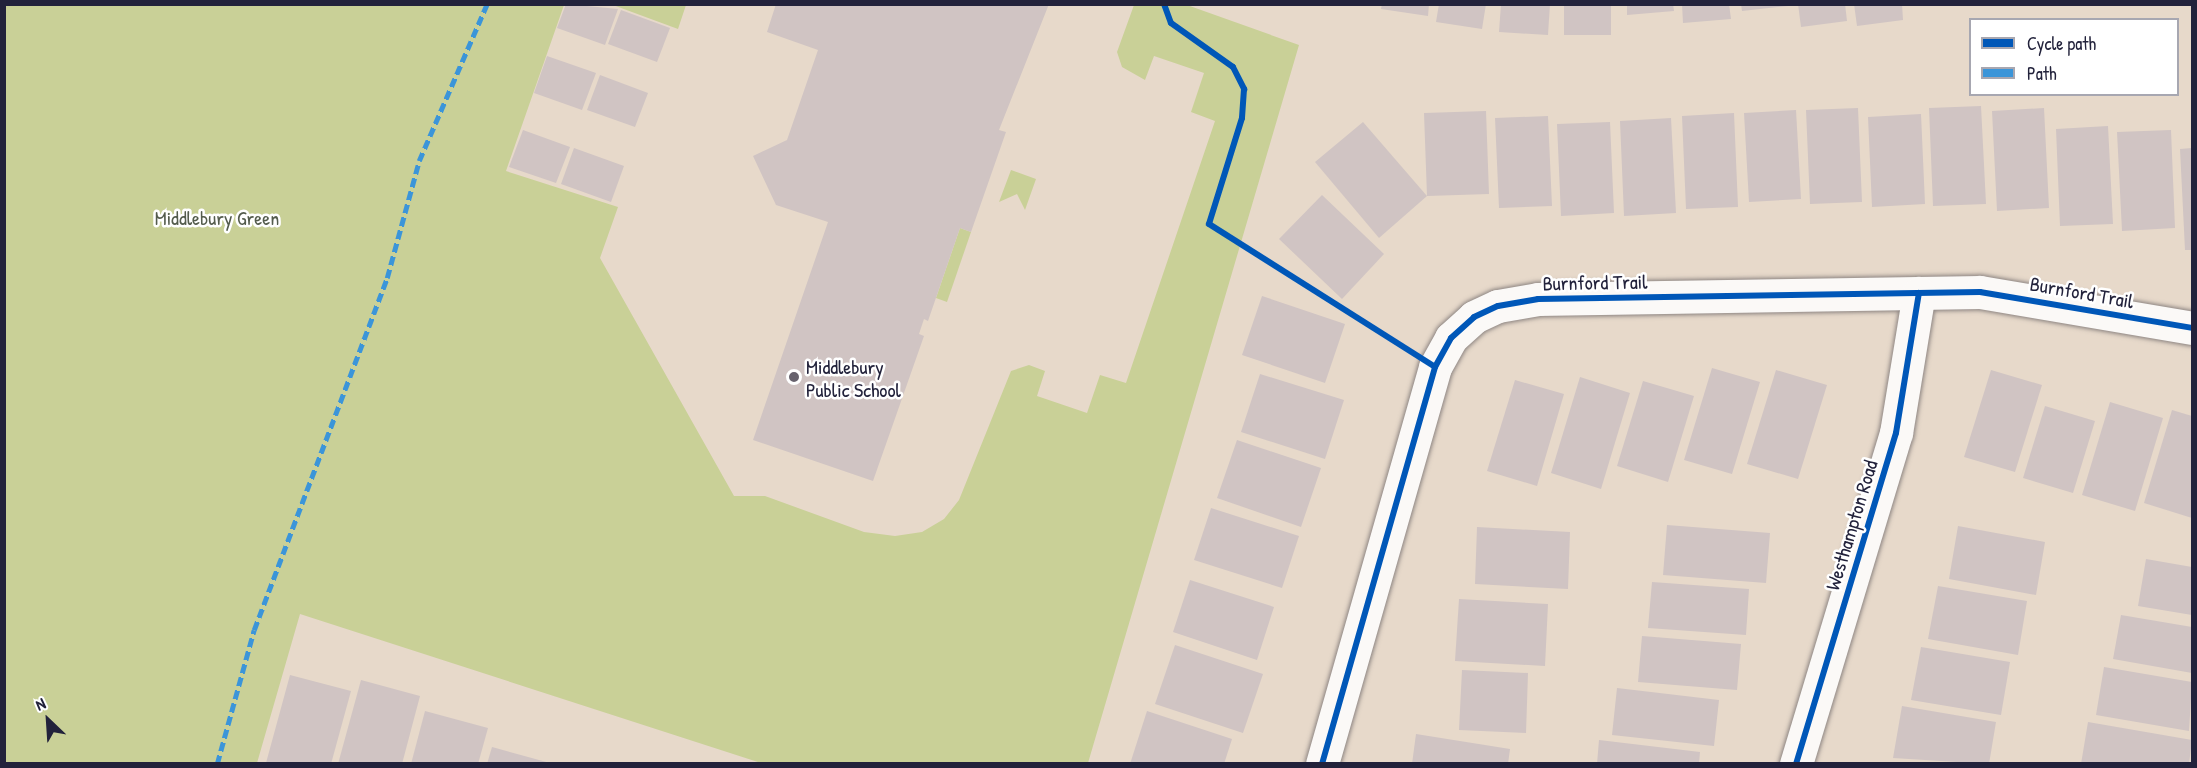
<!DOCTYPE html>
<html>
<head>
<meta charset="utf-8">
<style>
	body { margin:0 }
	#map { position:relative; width:2197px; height:768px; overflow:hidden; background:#e7d9ca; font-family:"Patrick Hand",sans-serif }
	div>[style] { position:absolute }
	.green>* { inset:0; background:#c9d097 }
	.building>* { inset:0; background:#d0c4c3 }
	.roads { filter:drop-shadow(0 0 2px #8e8683) drop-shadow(0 0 2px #8e8683) }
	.street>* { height:33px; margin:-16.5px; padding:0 16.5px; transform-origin:16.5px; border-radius:16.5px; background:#fbf9f7 }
	.quiet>* { height:4.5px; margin-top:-2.25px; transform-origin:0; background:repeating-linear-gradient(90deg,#3b95d9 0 9px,transparent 0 13.5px) }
	.cycleway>* { height:6px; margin:-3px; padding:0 3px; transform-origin:3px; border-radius:3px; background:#0057b8 }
	.dots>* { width:16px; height:16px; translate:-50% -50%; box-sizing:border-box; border:3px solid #fff; border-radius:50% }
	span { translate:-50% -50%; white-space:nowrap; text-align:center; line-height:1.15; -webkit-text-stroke:5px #fff; paint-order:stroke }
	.park-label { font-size:20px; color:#545c4d }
	.street-label { font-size:20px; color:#22223b }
	.poi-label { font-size:20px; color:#22223b }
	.left { translate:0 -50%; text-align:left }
	.frame { position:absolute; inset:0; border:6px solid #22223b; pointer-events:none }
	.legend { position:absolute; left:1969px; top:18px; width:210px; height:78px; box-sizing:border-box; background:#fff; border:2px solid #a7a7b1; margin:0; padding:8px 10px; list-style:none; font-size:18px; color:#22223b }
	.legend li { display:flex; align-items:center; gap:12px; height:30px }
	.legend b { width:30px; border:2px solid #a7a7b1 }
	.north { position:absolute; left:18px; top:690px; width:60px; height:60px; -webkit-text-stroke:4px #fff; paint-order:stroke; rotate:335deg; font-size:16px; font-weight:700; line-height:24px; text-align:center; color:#22223b }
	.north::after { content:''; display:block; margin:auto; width:21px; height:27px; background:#22223b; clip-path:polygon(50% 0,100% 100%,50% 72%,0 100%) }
</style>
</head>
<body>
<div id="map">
	<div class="green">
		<i style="clip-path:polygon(4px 5px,564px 5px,506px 171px,618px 207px,600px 258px,734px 496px,765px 496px,864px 532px,895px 536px,922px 532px,944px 519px,959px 500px,1011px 371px,1029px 365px,1045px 371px,1037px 396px,1087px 413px,1100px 375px,1126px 383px,1215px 121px,1191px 112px,1204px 73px,1154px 56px,1145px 80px,1122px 67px,1117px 52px,1134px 5px,1187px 5px,1299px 45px,1088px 763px,761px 763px,300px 614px,257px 763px,5px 763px)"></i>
		<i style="clip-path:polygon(613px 5px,686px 5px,678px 29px)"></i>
		<i style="clip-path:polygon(1011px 170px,1036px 179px,1025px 210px,1017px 194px,999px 202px)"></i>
		<i style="clip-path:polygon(960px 228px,971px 232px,947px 302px,936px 298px)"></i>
	</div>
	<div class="building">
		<i style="clip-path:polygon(566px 4px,618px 9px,605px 45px,557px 28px)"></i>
		<i style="clip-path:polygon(776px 4px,1049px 4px,999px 130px,1006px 132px,971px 232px,960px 228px,928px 321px,924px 319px,919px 334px,924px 336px,873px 481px,753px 440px,828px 222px,776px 205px,753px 156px,787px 140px,818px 50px,767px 32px)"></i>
		<i style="clip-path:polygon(1382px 4px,1429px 4px,1428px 16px,1381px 9px)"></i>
		<i style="clip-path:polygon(1439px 4px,1486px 4px,1482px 29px,1436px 22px)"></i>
		<i style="clip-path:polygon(1501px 4px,1550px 4px,1548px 35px,1499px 32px)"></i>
		<i style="clip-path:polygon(1564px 4px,1611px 4px,1611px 35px,1564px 35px)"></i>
		<i style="clip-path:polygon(1627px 4px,1673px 4px,1674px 11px,1627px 15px)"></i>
		<i style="clip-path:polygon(1682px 4px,1729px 4px,1731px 19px,1683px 23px)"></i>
		<i style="clip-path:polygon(1741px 4px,1788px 4px,1788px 6px,1742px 11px)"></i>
		<i style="clip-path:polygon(1798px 4px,1845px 4px,1847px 21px,1801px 27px)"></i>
		<i style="clip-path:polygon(1854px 4px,1902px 4px,1903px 20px,1857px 26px)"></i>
		<i style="clip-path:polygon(621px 10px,670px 28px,657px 62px,608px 44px)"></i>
		<i style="clip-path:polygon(547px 56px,596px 73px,582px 110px,534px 93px)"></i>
		<i style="clip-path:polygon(600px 75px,648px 93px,635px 127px,587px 110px)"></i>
		<i style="clip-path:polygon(1981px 106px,1986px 204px,1933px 206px,1929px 108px)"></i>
		<i style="clip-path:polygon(1858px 108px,1862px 202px,1810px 204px,1806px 110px)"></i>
		<i style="clip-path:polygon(2044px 108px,2049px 208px,1997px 211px,1992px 111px)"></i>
		<i style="clip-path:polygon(1796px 110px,1801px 199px,1749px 202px,1744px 113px)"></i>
		<i style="clip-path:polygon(1486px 111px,1489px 194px,1427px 196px,1424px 113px)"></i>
		<i style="clip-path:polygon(1734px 113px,1738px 207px,1686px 209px,1682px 116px)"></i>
		<i style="clip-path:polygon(1921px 114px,1925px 204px,1872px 207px,1868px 117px)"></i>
		<i style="clip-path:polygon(1548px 116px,1552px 206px,1499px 208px,1495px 118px)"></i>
		<i style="clip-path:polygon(1671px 118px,1676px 213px,1624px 216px,1620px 121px)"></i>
		<i style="clip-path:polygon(1363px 122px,1427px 196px,1379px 238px,1315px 162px)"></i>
		<i style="clip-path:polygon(1610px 122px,1614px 213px,1561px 216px,1557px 124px)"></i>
		<i style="clip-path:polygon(2108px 126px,2113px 224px,2060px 226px,2056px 129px)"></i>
		<i style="clip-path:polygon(523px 130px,570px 147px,556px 183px,509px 167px)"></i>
		<i style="clip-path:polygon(2171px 130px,2175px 228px,2122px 231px,2117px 132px)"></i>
		<i style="clip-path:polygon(574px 148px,624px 166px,611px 202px,561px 184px)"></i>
		<i style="clip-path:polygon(2192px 148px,2192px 250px,2185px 250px,2180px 149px)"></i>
		<i style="clip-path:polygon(1322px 195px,1384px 254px,1342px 299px,1279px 239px)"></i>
		<i style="clip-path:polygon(1262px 296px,1345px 324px,1325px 383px,1242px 355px)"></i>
		<i style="clip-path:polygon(1712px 368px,1760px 382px,1732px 474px,1684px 460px)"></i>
		<i style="clip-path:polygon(1776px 370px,1827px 385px,1798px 479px,1747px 464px)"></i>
		<i style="clip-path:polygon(1991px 370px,2042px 385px,2015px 472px,1964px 457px)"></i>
		<i style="clip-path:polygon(1260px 374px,1344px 400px,1325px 459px,1241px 432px)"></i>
		<i style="clip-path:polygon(1580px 377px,1630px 393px,1601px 489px,1551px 473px)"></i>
		<i style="clip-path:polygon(1515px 380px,1564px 394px,1537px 486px,1487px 471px)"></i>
		<i style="clip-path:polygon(1643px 381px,1694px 396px,1668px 482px,1617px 466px)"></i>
		<i style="clip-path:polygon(2110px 402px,2163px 418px,2135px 511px,2082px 495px)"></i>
		<i style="clip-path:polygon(2045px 406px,2095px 421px,2073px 493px,2023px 478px)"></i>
		<i style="clip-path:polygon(2172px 410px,2192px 416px,2192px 518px,2144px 503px)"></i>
		<i style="clip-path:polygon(1237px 440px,1321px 468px,1301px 527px,1217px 498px)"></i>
		<i style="clip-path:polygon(1211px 508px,1299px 536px,1282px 588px,1194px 560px)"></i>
		<i style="clip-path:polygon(1667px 525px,1770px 533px,1766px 583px,1663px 575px)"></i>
		<i style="clip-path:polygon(1958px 526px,2045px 542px,2036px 595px,1949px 579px)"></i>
		<i style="clip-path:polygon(1477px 527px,1570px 532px,1568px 589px,1475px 584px)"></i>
		<i style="clip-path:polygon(2146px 559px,2192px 567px,2192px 615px,2138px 606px)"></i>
		<i style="clip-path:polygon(1190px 580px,1274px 607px,1257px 660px,1173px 632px)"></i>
		<i style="clip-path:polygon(1652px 582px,1749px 589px,1746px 635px,1648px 628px)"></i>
		<i style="clip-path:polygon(1938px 586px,2027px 601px,2018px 655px,1928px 639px)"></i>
		<i style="clip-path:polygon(1459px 599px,1548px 604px,1545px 666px,1455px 661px)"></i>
		<i style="clip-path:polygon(2121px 615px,2192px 627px,2192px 673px,2113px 659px)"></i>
		<i style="clip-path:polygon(1642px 636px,1741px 644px,1737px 690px,1638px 682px)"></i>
		<i style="clip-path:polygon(1175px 645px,1263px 674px,1243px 733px,1155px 704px)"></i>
		<i style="clip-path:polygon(1921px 647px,2010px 662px,2001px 715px,1911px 700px)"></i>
		<i style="clip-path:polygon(2104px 667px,2192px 682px,2189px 731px,2096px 715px)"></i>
		<i style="clip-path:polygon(1462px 670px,1528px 673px,1526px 733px,1459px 730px)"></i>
		<i style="clip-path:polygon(290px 675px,351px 691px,331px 764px,266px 763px)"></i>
		<i style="clip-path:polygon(361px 680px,420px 696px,402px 764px,338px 764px)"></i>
		<i style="clip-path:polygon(1617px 688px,1719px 700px,1714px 746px,1612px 735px)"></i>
		<i style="clip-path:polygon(1902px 706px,1996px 722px,1989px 764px,1893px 758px)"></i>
		<i style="clip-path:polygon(425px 711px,488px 728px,478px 764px,411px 764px)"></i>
		<i style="clip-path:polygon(1147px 711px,1232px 739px,1224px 764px,1130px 764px)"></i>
		<i style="clip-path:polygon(2088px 722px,2192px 740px,2189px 764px,2081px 764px)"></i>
		<i style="clip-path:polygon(1416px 734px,1510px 749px,1508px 764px,1412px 764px)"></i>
		<i style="clip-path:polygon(1599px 740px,1700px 752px,1699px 764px,1597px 764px)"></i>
		<i style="clip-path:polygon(492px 747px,550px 763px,550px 764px,487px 764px)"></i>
	</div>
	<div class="roads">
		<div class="street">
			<i style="left:1322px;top:764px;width:413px;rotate:-74.1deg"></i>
			<i style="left:1435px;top:367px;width:33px;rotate:-61deg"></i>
			<i style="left:1451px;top:338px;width:31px;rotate:-42deg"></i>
			<i style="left:1474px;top:317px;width:26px;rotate:-25deg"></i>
			<i style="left:1498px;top:306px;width:41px;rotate:-9.9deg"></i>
			<i style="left:1538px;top:299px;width:442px;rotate:-0.9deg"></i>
			<i style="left:1980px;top:292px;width:215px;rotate:9.6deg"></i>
			<i style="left:1796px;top:764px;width:346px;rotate:-73.2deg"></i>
			<i style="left:1896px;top:433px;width:142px;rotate:-80.7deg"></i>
		</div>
	</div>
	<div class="quiet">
		<i style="left:217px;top:764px;width:139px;rotate:-74.6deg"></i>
		<i style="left:254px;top:630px;width:376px;rotate:-69.3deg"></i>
		<i style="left:387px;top:278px;width:121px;rotate:-74.7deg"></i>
		<i style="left:419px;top:161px;width:171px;rotate:-66.6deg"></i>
	</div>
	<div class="cycleway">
		<i style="left:1164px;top:4px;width:20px;rotate:70deg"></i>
		<i style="left:1171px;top:23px;width:76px;rotate:35.4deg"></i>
		<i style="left:1233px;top:67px;width:25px;rotate:63deg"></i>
		<i style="left:1244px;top:89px;width:29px;rotate:94deg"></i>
		<i style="left:1242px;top:118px;width:111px;rotate:107.3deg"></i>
		<i style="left:1209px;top:224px;width:267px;rotate:32.3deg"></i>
		<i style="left:1322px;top:764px;width:413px;rotate:-74.1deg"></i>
		<i style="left:1435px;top:367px;width:33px;rotate:-61deg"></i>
		<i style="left:1451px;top:338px;width:31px;rotate:-42deg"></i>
		<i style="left:1474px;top:317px;width:26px;rotate:-25deg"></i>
		<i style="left:1498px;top:306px;width:41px;rotate:-9.9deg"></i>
		<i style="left:1538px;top:299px;width:442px;rotate:-0.9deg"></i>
		<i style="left:1980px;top:292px;width:215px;rotate:9.6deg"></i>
		<i style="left:1796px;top:764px;width:346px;rotate:-73.2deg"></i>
		<i style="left:1896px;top:433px;width:142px;rotate:-80.7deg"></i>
	</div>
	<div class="dots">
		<i style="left:794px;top:377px;background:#67626d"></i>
	</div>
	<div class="park-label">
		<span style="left:217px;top:217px">Middlebury Green</span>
	</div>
	<div class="street-label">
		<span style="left:1595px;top:282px;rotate:-1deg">Burnford Trail</span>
		<span style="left:2082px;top:292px;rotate:10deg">Burnford Trail</span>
		<span style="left:1851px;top:525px;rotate:-73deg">Westhampton Road</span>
	</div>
	<div class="poi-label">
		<span class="left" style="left:806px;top:378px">Middlebury<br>Public School</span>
	</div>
	<div class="frame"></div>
	<ul class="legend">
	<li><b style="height:8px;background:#0057b8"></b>Cycle path</li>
	<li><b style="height:8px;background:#3b95d9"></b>Path</li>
	</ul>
	<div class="north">N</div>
</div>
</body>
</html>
